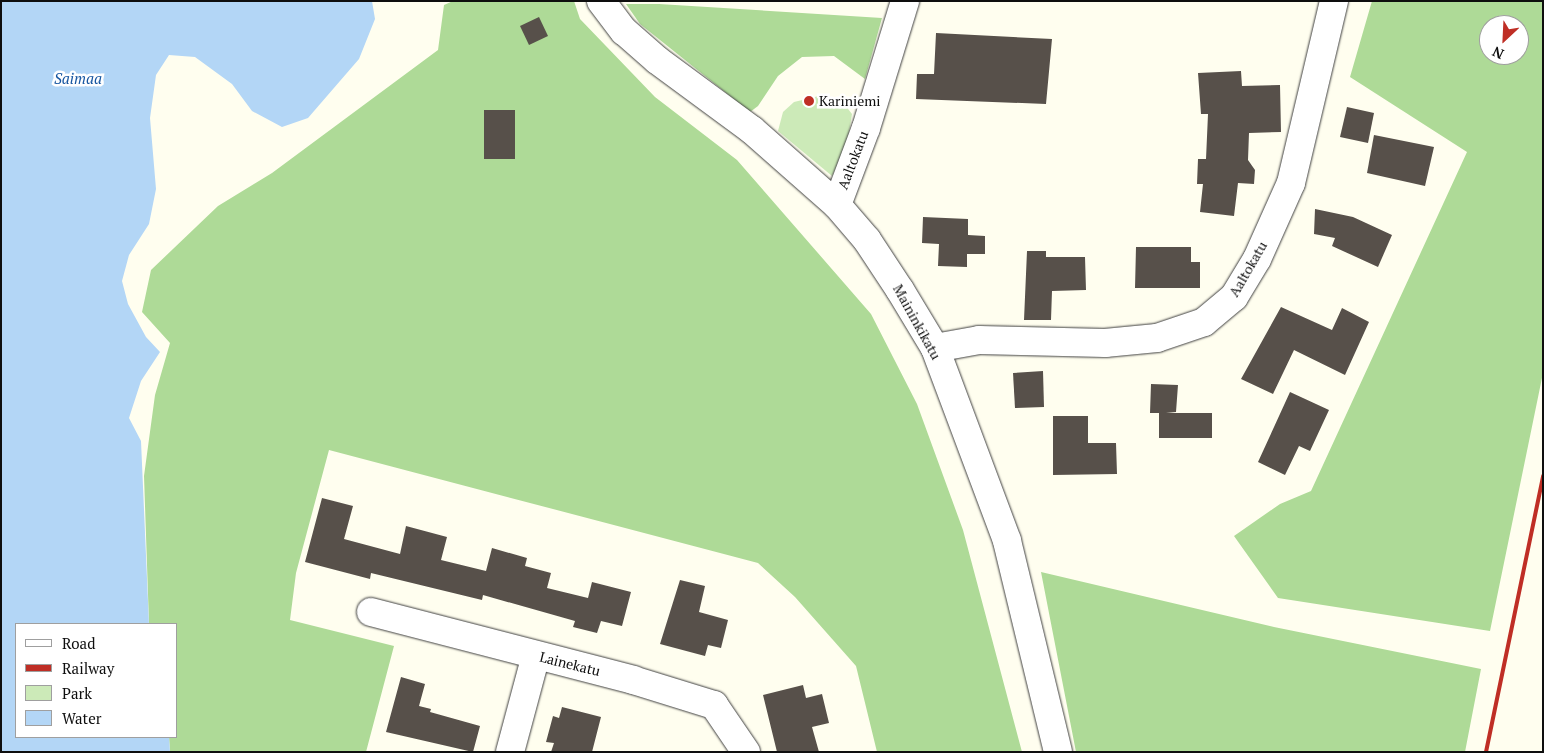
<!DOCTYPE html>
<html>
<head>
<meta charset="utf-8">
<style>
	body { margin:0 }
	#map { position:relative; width:1544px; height:753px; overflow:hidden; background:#fffeef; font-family:"PT Serif",serif }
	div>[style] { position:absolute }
	.green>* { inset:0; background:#cceab8 }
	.forest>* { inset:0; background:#aeda97 }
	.water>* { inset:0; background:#b3d6f6 }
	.building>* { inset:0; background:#57504a }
	.roads { filter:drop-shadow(0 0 1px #414141) drop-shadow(0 0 1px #414141) }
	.minor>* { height:28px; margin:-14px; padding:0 14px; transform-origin:14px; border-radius:14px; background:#fff }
	.rail>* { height:4px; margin:-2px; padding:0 2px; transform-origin:2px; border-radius:2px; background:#bf2e25 }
	.dots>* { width:14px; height:14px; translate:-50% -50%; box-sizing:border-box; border:2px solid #fff; border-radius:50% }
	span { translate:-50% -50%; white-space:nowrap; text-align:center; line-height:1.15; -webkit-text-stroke:5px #fff; paint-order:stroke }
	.poi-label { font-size:14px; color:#0e0e0e }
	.left { translate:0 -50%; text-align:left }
	.street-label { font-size:14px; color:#0e0e0e }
	.water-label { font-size:15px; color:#1655a0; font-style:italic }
	.frame { position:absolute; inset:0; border:2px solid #0e0e0e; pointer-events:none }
	.legend { position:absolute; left:15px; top:623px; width:162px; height:115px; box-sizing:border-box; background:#fff; border:1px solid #9f9f9f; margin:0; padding:6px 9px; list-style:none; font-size:15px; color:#0e0e0e }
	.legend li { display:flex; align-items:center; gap:10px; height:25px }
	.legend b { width:25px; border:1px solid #9f9f9f }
	.north { position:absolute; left:1479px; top:15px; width:50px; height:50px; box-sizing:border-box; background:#fff; border:1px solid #9f9f9f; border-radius:50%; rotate:205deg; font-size:14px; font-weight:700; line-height:20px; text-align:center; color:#0e0e0e }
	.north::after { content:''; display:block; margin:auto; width:18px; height:22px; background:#bf2e25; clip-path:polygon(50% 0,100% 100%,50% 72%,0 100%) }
</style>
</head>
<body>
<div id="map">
	<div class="green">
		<i style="clip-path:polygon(823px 95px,841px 100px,852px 114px,847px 145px,832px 176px,778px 131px,783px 112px,794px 102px)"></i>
	</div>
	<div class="forest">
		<i style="clip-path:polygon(453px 1px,574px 1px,580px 19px,655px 97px,737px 160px,871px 314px,917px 404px,963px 530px,1022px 752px,877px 752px,856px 666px,795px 597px,758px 563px,329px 450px,296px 573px,290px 620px,394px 646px,366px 752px,170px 752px,169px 737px,176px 737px,176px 624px,149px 624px,144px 476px,155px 395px,170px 343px,142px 312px,151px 270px,218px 206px,272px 173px,438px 50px,444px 5px)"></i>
		<i style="clip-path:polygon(evenodd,1372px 1px,1543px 1px,1543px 373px,1490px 631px,1278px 598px,1234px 536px,1280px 504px,1311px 491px,1467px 152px,1350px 77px,1372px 1px,1489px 25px,1519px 25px,1519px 55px,1489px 55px,1489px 25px)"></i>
		<i style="clip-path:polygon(626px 4px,659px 4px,882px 18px,865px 79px,834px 56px,802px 57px,778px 76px,758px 106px,750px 112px,640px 24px)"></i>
		<i style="clip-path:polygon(1041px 572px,1274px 627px,1481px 669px,1465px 752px,1076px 752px)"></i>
	</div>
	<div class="water">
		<i style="clip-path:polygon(1px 1px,372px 1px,375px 19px,359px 59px,308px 118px,282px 127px,252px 111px,232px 84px,195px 57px,169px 55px,156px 75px,150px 118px,156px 189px,149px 224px,129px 255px,122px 281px,128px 304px,146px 337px,160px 352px,141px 381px,129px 418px,141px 441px,149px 624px,16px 624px,16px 737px,169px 737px,170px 752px,1px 752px)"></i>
	</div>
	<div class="building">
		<i style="clip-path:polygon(539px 17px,548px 36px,529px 45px,520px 26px)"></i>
		<i style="clip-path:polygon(936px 33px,1052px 39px,1046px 104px,916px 99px,917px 74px,934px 74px)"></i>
		<i style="clip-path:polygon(1241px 71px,1242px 86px,1280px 85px,1281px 132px,1249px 133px,1248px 160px,1255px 170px,1254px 184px,1238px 183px,1234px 216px,1200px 212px,1203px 184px,1197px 184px,1198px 159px,1206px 159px,1208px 114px,1201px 114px,1198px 73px)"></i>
		<i style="clip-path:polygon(1347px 107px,1374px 113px,1368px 143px,1340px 137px)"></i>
		<i style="clip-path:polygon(484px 110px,515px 110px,515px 159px,484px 159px)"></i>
		<i style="clip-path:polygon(1374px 135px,1434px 147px,1425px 186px,1367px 173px)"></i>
		<i style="clip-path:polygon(1315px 209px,1353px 217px,1392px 235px,1378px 267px,1332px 246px,1335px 238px,1314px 234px)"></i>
		<i style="clip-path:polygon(923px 217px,968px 219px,968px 235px,985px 236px,985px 254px,967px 254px,967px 267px,938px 266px,939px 244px,922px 243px)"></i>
		<i style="clip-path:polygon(1136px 247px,1191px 247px,1191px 262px,1200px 262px,1200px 288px,1135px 288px)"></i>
		<i style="clip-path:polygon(1027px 251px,1046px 251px,1046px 257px,1085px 257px,1086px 290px,1052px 291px,1051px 320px,1024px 320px)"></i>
		<i style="clip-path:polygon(1281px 307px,1332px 330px,1342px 308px,1369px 322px,1345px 375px,1294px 350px,1273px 394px,1241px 379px)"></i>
		<i style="clip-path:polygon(1043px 371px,1044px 407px,1015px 408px,1013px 373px)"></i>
		<i style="clip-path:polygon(1151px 384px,1178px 385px,1176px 412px,1166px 413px,1212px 413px,1212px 438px,1159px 438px,1159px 413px,1150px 413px)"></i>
		<i style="clip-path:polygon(1290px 392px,1329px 410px,1310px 451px,1299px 446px,1285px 475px,1258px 462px)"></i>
		<i style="clip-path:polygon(1053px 416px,1088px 416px,1088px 443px,1116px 443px,1117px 474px,1053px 475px)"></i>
		<i style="clip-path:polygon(322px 498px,353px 506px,344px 539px,400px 554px,406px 526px,447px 537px,441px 560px,486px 571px,492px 548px,527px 558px,525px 566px,551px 573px,547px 588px,588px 598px,592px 582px,631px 592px,622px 626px,601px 621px,597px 633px,573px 627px,575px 621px,483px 595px,482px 600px,371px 573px,370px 579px,305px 562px)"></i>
		<i style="clip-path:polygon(680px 580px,705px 586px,699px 612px,728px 620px,721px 648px,708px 645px,705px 656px,660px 644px)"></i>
		<i style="clip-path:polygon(401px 677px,425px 684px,419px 706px,431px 709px,430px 712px,480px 726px,473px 752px,386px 732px)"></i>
		<i style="clip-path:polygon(803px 685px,806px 698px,822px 694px,829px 723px,812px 727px,819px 752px,777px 752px,763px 695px)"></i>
		<i style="clip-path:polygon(562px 707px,601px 717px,592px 752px,551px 752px,554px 743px,546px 742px,553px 716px,559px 718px)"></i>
	</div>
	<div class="roads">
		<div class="minor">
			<i style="left:601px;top:1px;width:38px;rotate:53deg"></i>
			<i style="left:624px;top:31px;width:44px;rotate:41.3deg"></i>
			<i style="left:657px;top:60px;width:118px;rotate:36.4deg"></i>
			<i style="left:752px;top:130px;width:113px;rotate:41.4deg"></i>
			<i style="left:837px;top:205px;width:46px;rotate:49.4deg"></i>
			<i style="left:867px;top:240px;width:60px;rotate:56.6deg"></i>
			<i style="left:900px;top:290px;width:68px;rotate:58.9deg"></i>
			<i style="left:935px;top:348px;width:206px;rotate:69.5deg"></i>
			<i style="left:1007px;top:541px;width:217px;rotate:76.4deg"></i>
			<i style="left:837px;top:205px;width:82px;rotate:-69.4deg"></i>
			<i style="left:866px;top:128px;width:133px;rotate:-72.9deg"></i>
			<i style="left:935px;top:348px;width:45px;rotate:-10.3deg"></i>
			<i style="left:979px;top:340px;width:126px;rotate:1.4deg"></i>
			<i style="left:1105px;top:343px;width:52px;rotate:-5.5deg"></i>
			<i style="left:1157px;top:338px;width:50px;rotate:-18.8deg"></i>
			<i style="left:1204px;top:322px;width:39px;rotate:-40deg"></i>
			<i style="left:1234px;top:297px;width:44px;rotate:-58.8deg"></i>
			<i style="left:1257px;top:259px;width:83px;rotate:-65.9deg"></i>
			<i style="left:1291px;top:183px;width:187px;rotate:-76.7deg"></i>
			<i style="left:371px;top:612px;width:271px;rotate:14.5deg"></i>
			<i style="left:633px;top:680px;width:85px;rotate:17.2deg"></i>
			<i style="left:714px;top:705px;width:57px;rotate:55.8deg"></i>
			<i style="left:510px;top:752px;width:100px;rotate:-75deg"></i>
		</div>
	</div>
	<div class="rail">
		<i style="left:1486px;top:752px;width:282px;rotate:-78.3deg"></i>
	</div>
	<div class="dots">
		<i style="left:809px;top:101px;background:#bf2e25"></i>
	</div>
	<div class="poi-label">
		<span class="left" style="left:819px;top:101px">Kariniemi</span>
	</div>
	<div class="street-label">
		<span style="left:853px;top:160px;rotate:-69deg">Aaltokatu</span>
		<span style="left:1248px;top:269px;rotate:-60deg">Aaltokatu</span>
		<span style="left:917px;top:322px;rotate:61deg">Maininkikatu</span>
		<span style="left:570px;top:664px;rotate:14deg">Lainekatu</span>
	</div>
	<div class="water-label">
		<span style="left:78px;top:79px">Saimaa</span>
	</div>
	<div class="frame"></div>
	<ul class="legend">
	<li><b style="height:6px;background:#fff"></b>Road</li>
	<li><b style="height:6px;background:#bf2e25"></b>Railway</li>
	<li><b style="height:14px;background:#cceab8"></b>Park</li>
	<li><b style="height:14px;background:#b3d6f6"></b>Water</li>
	</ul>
	<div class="north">N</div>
</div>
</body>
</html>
